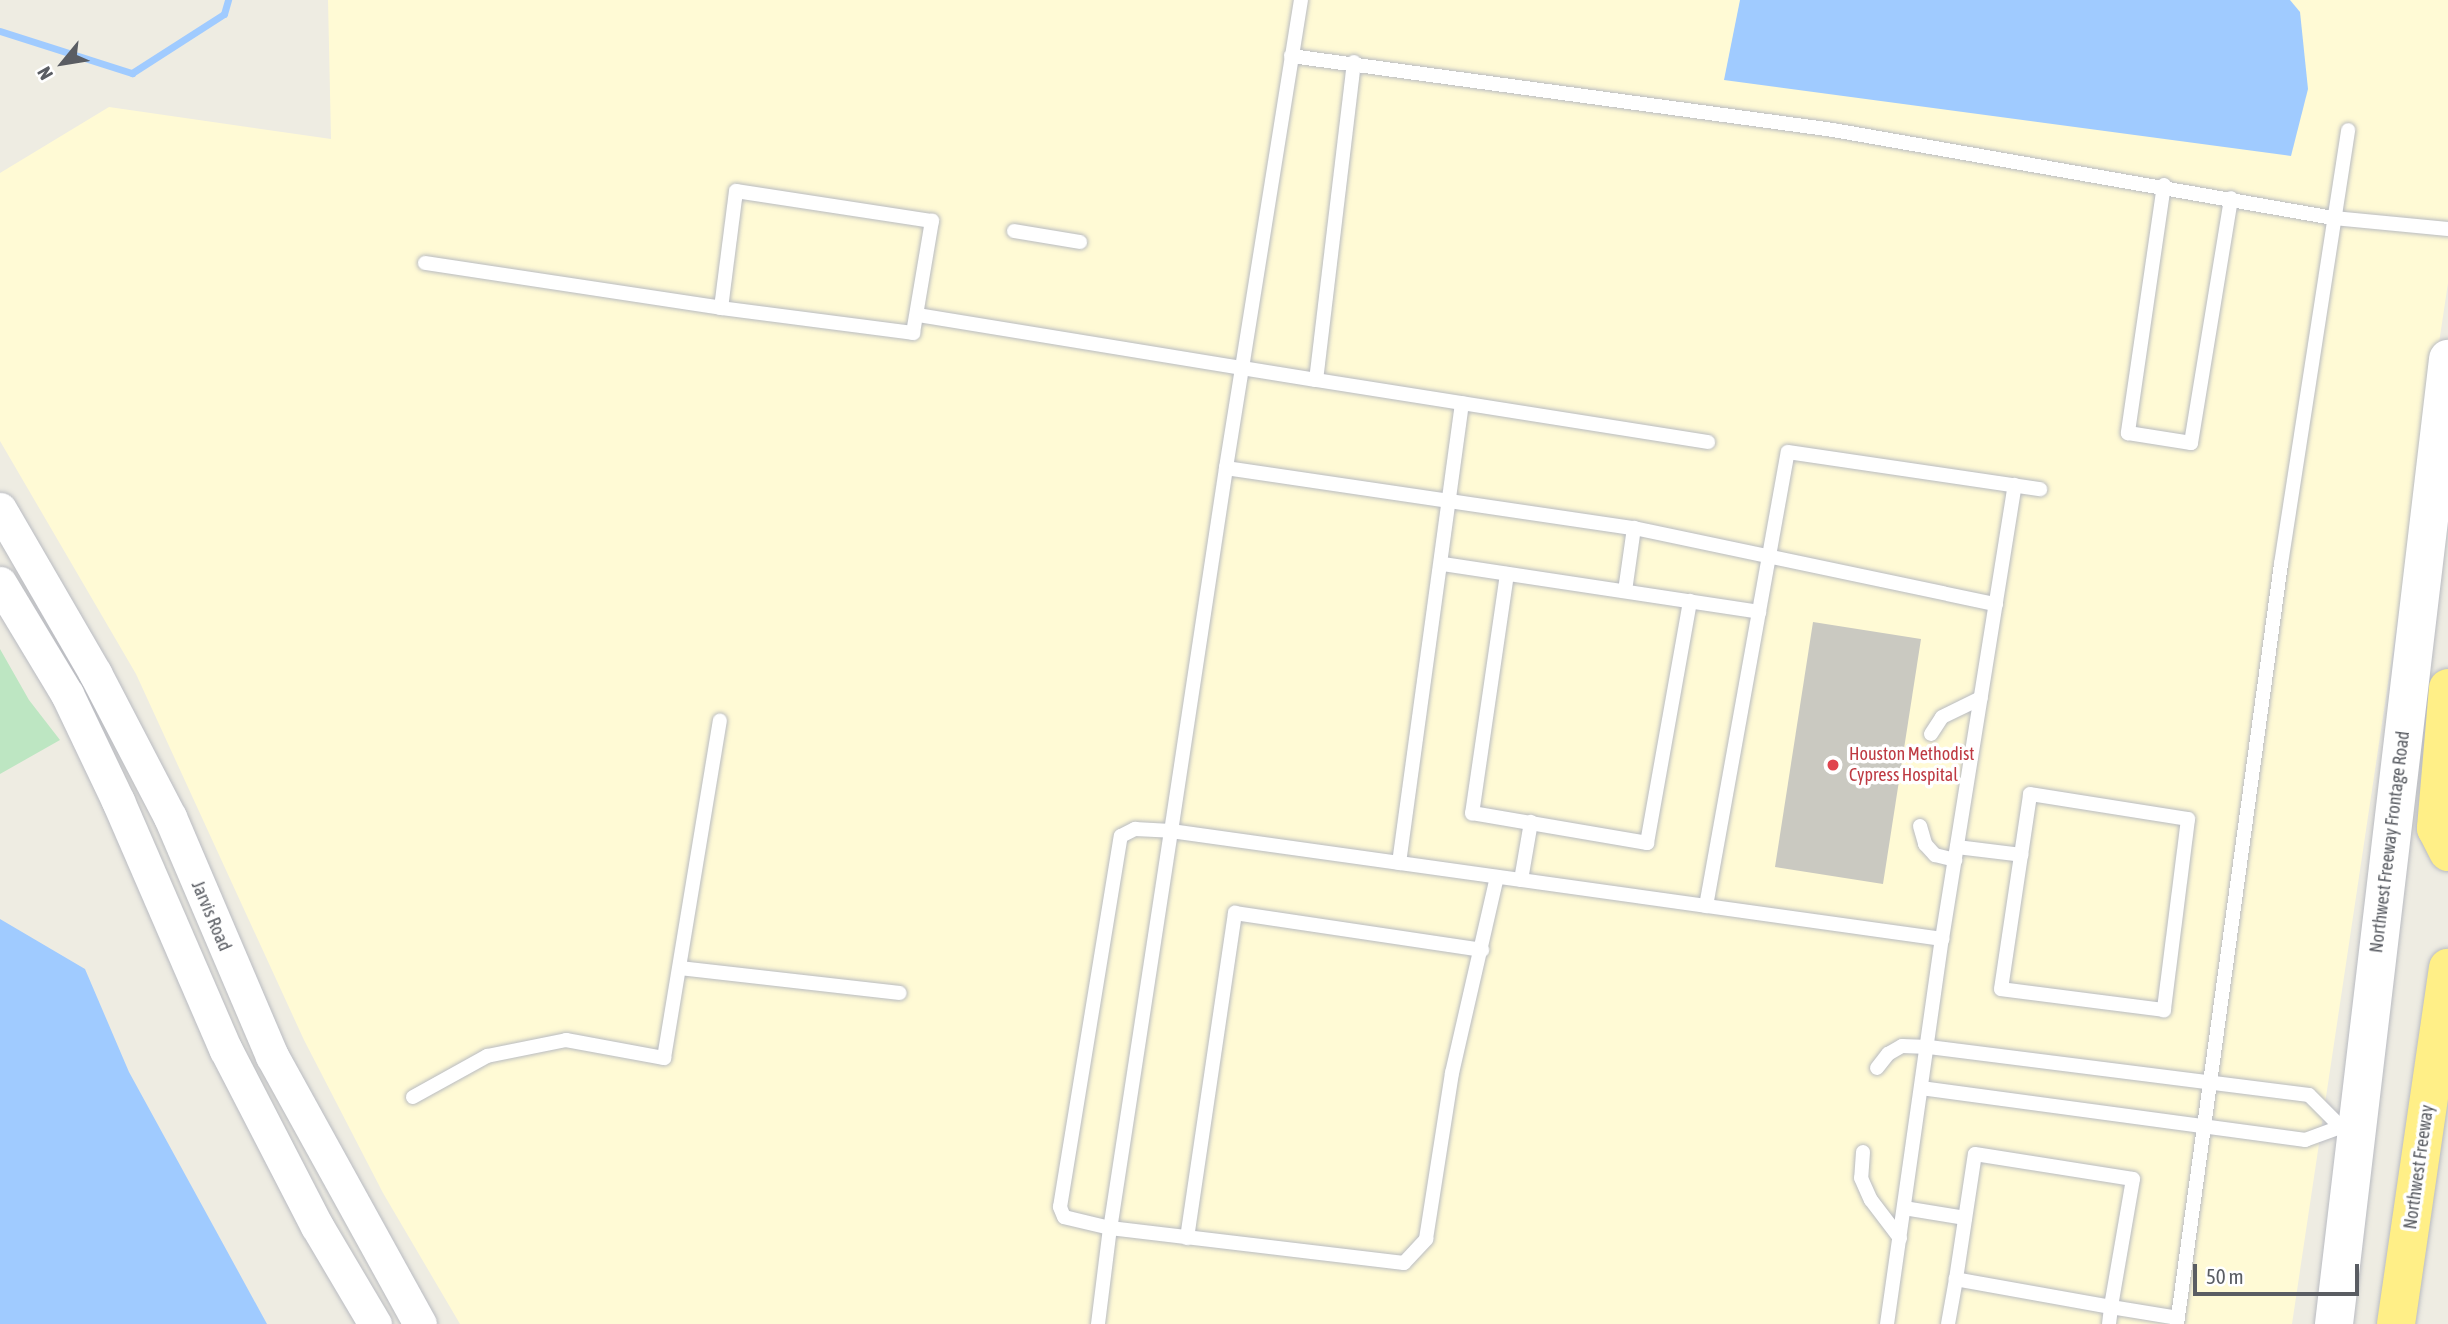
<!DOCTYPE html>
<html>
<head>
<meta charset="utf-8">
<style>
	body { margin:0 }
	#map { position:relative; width:2448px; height:1324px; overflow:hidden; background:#eeece2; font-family:"Asap Condensed",sans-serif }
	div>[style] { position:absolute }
	.commercial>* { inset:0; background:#fffad5 }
	.green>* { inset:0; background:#bde6c2 }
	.water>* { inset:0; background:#a0cbff }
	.stream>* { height:7px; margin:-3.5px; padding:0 3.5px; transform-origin:3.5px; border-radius:3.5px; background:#a0cbff }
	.building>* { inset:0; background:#cac9c1 }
	.roads { filter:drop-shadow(0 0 2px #b9bbc1) drop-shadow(0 0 2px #b9bbc1) }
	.service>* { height:14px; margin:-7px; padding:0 7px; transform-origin:7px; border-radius:7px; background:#fff }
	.tertiary>* { height:33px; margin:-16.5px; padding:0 16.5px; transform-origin:16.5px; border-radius:16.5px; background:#fff }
	.secondary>* { height:38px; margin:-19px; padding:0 19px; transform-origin:19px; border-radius:19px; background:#fff }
	.motorway>* { height:38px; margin:-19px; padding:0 19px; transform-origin:19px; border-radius:19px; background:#ffef87 }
	.dots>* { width:19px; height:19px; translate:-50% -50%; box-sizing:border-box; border:4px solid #fff; border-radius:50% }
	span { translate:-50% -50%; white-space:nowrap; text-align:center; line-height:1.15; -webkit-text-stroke:7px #fff; paint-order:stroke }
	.health-label { font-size:18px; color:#be3a42 }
	.left { translate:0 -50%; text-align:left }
	.street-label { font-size:18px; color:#5a5d63 }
	.north { position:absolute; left:28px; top:28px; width:70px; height:70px; -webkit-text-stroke:5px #fff; paint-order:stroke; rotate:240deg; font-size:19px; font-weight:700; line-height:28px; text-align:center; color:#5a5d63 }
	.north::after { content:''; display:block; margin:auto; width:24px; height:32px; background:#5a5d63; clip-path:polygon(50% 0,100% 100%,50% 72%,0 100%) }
	.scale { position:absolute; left:2193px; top:1264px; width:166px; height:32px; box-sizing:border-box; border:4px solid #5a5d63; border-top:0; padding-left:9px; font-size:21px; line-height:24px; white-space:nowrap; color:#5a5d63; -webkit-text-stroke:5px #fff; paint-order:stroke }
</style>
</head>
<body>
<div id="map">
	<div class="commercial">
		<i style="clip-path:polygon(328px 0,2448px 0,2448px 283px,2292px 1324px,460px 1324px,383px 1193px,304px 1040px,136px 674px,0 441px,0 173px,109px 107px,331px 139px)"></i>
	</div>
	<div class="green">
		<i style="clip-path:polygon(0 649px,29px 700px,60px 740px,0 774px)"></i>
	</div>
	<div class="water">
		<i style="clip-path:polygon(1740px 0,2290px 0,2300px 12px,2308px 89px,2291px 156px,1724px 80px)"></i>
		<i style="clip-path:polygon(0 919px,85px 969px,129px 1072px,267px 1324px,0 1324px)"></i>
	</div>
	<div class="stream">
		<i style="left:0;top:31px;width:139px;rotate:17.7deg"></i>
		<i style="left:132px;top:73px;width:109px;rotate:-32.7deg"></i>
		<i style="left:224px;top:14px;width:15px;rotate:-74deg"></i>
	</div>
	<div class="building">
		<i style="clip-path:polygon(1813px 622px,1921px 639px,1883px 884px,1775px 867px)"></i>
	</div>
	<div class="roads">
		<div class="service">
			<i style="left:1291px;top:56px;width:547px;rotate:7.77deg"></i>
			<i style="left:1833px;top:130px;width:508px;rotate:9.98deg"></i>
			<i style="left:2333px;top:218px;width:116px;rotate:5.5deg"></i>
			<i style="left:1354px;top:62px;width:320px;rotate:96.8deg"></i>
			<i style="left:1316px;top:380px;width:75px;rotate:-170.8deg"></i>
			<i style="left:1242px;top:368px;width:101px;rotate:99.1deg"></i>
			<i style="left:1226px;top:468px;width:367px;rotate:98.6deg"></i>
			<i style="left:1171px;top:831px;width:402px;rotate:98.7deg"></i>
			<i style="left:1110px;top:1228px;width:47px;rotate:-166.6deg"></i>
			<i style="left:1064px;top:1217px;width:11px;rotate:-112deg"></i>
			<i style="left:1060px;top:1207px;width:376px;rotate:-80.7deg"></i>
			<i style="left:1121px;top:836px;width:16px;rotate:-27deg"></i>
			<i style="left:1135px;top:829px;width:36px;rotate:3deg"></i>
			<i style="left:1171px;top:831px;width:779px;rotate:7.97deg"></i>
			<i style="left:1942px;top:939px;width:460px;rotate:-80.9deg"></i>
			<i style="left:2164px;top:185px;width:251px;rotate:98.3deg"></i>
			<i style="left:2128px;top:433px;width:64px;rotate:9deg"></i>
			<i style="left:2191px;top:443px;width:248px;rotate:-80.7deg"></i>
			<i style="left:1014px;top:231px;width:67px;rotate:9.5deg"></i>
			<i style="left:425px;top:263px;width:299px;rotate:8.6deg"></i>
			<i style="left:721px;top:308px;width:194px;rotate:7.4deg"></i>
			<i style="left:913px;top:333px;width:114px;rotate:-80.4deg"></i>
			<i style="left:932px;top:221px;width:198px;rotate:-171.3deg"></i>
			<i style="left:736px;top:191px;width:118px;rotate:97.3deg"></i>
			<i style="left:918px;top:315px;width:328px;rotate:9.3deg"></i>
			<i style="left:1242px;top:368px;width:373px;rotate:-80.9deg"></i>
			<i style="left:1316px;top:380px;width:397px;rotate:9deg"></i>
			<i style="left:1226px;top:468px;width:412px;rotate:8.4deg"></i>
			<i style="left:1634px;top:528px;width:370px;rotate:11.9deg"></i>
			<i style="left:1443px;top:564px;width:320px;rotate:8.6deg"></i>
			<i style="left:1507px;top:574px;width:242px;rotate:98.3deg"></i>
			<i style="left:1472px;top:813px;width:178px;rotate:9.7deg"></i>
			<i style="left:1647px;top:843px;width:246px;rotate:-79.9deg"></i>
			<i style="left:1625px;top:591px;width:64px;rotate:-81.9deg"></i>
			<i style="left:1931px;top:734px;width:20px;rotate:-57deg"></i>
			<i style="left:1942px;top:717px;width:43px;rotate:-26deg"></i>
			<i style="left:2030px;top:794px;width:160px;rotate:9deg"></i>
			<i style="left:2188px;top:819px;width:193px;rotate:97.2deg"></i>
			<i style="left:2164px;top:1010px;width:164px;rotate:-172.7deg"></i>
			<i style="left:2001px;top:989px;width:197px;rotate:-81.5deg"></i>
			<i style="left:1920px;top:826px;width:19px;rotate:74deg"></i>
			<i style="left:1925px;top:844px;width:15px;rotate:48deg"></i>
			<i style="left:1935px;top:855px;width:21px;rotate:14deg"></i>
			<i style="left:1957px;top:847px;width:65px;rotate:7deg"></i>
			<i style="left:1399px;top:863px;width:464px;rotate:-82.2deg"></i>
			<i style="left:1521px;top:880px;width:59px;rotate:-80.2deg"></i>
			<i style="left:1706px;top:906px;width:461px;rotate:-79.8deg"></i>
			<i style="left:1788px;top:452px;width:255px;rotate:8.4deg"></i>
			<i style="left:680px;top:968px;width:221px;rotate:6.5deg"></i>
			<i style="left:1877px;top:1068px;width:18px;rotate:-52deg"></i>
			<i style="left:1888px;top:1054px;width:16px;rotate:-30deg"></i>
			<i style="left:1902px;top:1046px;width:27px;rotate:2deg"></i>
			<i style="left:1929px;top:1047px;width:383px;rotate:7.2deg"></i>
			<i style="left:2309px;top:1095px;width:42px;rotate:45deg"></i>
			<i style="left:1921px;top:1088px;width:388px;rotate:7.7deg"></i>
			<i style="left:2305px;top:1140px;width:44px;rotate:-20.1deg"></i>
			<i style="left:413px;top:1097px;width:85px;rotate:-29deg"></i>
			<i style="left:487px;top:1056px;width:81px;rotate:-11.4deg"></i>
			<i style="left:566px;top:1040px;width:100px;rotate:10.4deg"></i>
			<i style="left:664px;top:1058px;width:342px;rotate:-80.6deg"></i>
			<i style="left:1863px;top:1152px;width:26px;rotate:94deg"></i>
			<i style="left:1861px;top:1178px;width:24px;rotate:66deg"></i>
			<i style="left:1871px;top:1200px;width:48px;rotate:52.7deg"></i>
			<i style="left:1975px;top:1154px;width:160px;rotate:9deg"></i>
			<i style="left:2133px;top:1179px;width:130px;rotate:99.8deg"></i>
			<i style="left:2111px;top:1307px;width:158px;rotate:-169.8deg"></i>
			<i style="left:1956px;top:1279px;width:126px;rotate:-81.4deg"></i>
			<i style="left:1904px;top:1208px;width:62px;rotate:9.3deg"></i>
			<i style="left:1187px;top:1238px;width:329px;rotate:-81.6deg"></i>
			<i style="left:1235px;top:913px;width:250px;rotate:8.5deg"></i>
			<i style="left:1098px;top:1324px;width:97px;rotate:-82.9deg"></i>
			<i style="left:1110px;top:1228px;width:296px;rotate:6.8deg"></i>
			<i style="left:1404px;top:1263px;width:33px;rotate:-47deg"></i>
			<i style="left:1426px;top:1239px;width:168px;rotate:-81.1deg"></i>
			<i style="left:1452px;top:1073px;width:201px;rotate:-77.1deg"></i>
			<i style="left:1887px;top:1324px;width:389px;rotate:-81.9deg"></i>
			<i style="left:1948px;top:1324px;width:46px;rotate:-79.9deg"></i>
			<i style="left:2109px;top:1324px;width:17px;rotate:-83deg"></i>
			<i style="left:2111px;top:1307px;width:68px;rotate:9.3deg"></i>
			<i style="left:2177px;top:1324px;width:767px;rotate:-82.21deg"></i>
			<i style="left:2281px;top:564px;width:439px;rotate:-81.2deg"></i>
		</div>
		<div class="tertiary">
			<i style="left:0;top:509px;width:190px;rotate:59.9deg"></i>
			<i style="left:95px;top:673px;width:162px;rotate:62.5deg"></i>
			<i style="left:170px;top:817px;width:260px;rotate:66.9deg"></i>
			<i style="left:272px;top:1056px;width:306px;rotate:61.1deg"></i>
			<i style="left:0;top:583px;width:130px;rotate:58.9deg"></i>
			<i style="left:67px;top:694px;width:119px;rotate:64.5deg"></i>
			<i style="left:118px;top:801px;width:271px;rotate:66.6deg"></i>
			<i style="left:226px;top:1050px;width:198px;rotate:62.7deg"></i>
			<i style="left:317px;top:1226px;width:114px;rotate:59.4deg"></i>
		</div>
		<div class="secondary">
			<i style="left:2334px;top:1324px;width:972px;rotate:-83.26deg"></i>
		</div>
		<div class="motorway">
			<i style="left:2448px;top:688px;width:141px;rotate:94.9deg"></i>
			<i style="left:2436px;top:828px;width:27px;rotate:63deg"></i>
			<i style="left:2396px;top:1324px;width:360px;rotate:-81.7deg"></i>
		</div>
	</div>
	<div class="dots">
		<i style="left:1833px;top:765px;background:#e0444e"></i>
	</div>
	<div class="health-label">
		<span class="left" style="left:1849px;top:765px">Houston Methodist<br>Cypress Hospital</span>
	</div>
	<div class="street-label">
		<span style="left:2390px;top:842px;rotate:-83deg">Northwest Freeway Frontage Road</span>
		<span style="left:211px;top:916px;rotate:67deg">Jarvis Road</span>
		<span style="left:2419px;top:1167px;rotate:-82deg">Northwest Freeway</span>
	</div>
	<div class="north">N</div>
	<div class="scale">50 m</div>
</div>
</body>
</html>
